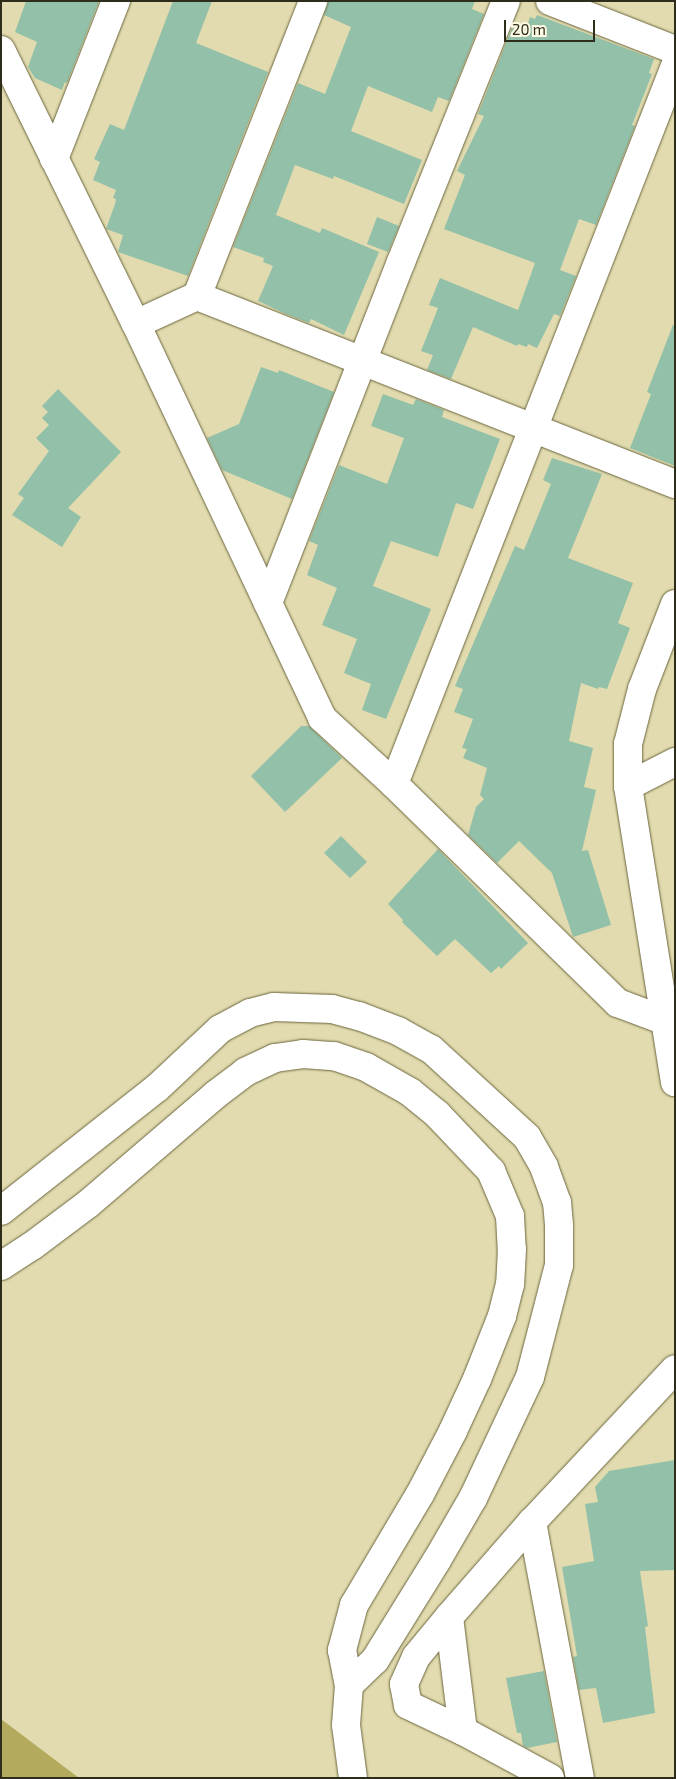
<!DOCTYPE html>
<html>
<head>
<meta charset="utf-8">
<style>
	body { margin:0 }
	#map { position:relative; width:676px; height:1779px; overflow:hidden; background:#e1dbaf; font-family:"Exo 2",sans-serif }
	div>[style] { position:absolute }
	.green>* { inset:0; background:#b4aa5e }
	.building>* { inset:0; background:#93c0a8 }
	.roads { filter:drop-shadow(0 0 1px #6b653d) drop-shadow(0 0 1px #6b653d) }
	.minor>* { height:28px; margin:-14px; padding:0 14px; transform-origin:14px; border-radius:14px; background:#fff }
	span { translate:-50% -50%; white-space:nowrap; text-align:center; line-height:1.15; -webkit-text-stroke:4px #fefbe5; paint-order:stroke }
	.frame { position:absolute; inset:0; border:2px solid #2e2c1b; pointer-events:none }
	.scale { position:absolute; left:504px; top:20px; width:91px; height:22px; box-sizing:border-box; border:2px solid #2e2c1b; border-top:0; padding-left:6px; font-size:15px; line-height:18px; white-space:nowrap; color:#2e2c1b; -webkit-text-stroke:4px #fefbe5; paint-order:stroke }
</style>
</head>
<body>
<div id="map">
	<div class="green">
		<i style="clip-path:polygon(1px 1719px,79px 1778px,1px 1778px)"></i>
	</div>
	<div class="building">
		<i style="clip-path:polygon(26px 1px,99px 1px,67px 83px,65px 82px,62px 90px,35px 78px,28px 67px,37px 42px,15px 32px)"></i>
		<i style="clip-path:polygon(173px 1px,212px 1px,196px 43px,268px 72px,188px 276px,118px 252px,123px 235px,106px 229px,115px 204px,116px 199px,113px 198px,116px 190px,93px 180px,100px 162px,94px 159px,110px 124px,124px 130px)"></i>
		<i style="clip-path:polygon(328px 1px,475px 1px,472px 9px,484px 14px,449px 101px,438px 97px,432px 112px,368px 86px,351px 131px,422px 160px,404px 204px,334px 176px,333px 179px,295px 165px,276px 215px,320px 233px,322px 228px,379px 252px,344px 335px,311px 319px,309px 323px,286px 314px,258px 301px,273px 266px,263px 262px,264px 258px,233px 247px,298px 83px,325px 94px,351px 27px,324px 15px)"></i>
		<i style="clip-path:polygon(537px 15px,654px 59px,649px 73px,652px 74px,632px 125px,635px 126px,596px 225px,579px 219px,560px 270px,576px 276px,560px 316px,554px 314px,537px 348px,528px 344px,527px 347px,518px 344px,517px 346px,473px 327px,451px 379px,427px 370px,433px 355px,421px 351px,438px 308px,429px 305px,440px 278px,518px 310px,535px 263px,444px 229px,465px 175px,457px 171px,484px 116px,478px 114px,512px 28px,517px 30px,519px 24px,527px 27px,530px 17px,535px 19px)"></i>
		<i style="clip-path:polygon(377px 217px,399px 226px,388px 252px,367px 244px)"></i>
		<i style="clip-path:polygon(673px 325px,675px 326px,675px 466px,630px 448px,651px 394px,647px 392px)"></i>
		<i style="clip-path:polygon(261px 367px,278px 373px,279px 370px,334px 392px,292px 499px,222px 470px,207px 438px,239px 424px)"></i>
		<i style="clip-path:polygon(58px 389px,121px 452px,68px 508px,81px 517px,62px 547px,12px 515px,24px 498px,18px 494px,49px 451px,36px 438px,49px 425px,42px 418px,48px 412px,42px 406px)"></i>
		<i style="clip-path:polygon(383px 394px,413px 405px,416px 399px,444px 410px,442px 417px,500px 439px,473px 509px,456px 503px,438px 557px,391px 541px,373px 586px,431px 609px,386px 719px,362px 710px,371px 684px,344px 673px,357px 639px,322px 625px,337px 588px,307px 575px,318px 545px,309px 541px,339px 465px,387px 484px,404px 438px,371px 426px)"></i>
		<i style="clip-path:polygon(552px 458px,602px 474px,568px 558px,633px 583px,618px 623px,630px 628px,607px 689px,599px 687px,598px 689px,581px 683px,569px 741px,593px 748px,584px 787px,596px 790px,582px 851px,588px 850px,611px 925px,573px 937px,552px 873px,519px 841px,497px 863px,468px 835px,476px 807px,484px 799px,480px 795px,487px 768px,463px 758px,467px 749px,462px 748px,473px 719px,454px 712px,463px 689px,455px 686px,515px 546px,524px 550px,551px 484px,543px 480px)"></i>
		<i style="clip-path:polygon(301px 726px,309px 726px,342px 758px,285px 812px,251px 776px)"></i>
		<i style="clip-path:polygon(341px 836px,367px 862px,350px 878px,324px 853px)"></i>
		<i style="clip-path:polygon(438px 849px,528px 943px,501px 969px,499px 966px,491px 973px,455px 939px,437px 956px,402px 922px,403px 920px,388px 904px)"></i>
		<i style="clip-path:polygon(675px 1460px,675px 1570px,640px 1571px,648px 1626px,645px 1627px,655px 1713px,603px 1723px,596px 1688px,579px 1690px,573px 1657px,577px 1656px,562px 1567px,594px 1561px,585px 1504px,598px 1502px,595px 1487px,609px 1471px)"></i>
		<i style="clip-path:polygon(544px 1671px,557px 1742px,527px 1748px,523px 1746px,521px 1733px,517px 1733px,506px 1678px)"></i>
	</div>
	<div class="roads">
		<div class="minor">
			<i style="left:550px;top:1px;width:134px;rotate:21.4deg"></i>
			<i style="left:1px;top:50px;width:305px;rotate:63.8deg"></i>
			<i style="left:136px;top:324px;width:436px;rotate:64.7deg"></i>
			<i style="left:322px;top:718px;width:98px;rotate:42.5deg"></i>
			<i style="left:394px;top:784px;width:313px;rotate:44.4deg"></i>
			<i style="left:618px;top:1003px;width:48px;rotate:20.7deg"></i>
			<i style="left:54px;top:159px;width:170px;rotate:-68.6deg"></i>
			<i style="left:197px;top:296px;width:514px;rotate:21.47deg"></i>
			<i style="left:136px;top:324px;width:67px;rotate:-24.7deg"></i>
			<i style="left:197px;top:296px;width:317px;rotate:-68.5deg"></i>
			<i style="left:268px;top:603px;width:366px;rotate:-68.7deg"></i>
			<i style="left:401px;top:262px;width:281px;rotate:-68.1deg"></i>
			<i style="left:675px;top:604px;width:91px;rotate:111.2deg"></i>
			<i style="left:642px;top:689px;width:57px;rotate:104.3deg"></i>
			<i style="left:628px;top:744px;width:42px;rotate:90deg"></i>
			<i style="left:628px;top:786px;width:300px;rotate:81deg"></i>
			<i style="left:394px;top:784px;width:771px;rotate:-68.63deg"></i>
			<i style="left:628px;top:786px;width:53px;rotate:-27.1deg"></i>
			<i style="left:1px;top:1211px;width:199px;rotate:-38.3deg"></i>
			<i style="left:157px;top:1088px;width:86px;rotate:-43.1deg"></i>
			<i style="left:220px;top:1029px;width:34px;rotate:-28deg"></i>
			<i style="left:250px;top:1013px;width:25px;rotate:-14deg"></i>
			<i style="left:274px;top:1007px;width:58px;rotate:2deg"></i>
			<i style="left:332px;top:1009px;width:28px;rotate:15deg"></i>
			<i style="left:359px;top:1016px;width:42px;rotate:21deg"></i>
			<i style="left:398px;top:1031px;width:38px;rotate:29deg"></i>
			<i style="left:431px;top:1049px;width:130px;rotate:42.5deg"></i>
			<i style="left:527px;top:1137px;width:34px;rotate:60deg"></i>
			<i style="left:544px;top:1167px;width:37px;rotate:70deg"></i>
			<i style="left:557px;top:1202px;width:24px;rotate:85deg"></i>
			<i style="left:559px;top:1226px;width:39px;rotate:90deg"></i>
			<i style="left:559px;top:1265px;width:116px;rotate:104.5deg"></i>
			<i style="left:530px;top:1377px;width:134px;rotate:115.2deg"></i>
			<i style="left:473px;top:1498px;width:72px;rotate:120.1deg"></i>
			<i style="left:437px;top:1560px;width:118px;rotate:121.8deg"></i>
			<i style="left:375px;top:1660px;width:36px;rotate:136deg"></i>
			<i style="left:1px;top:1266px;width:37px;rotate:-33deg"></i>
			<i style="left:32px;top:1246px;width:70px;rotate:-36.9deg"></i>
			<i style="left:88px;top:1204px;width:167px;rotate:-40.6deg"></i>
			<i style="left:215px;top:1095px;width:38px;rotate:-37deg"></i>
			<i style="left:245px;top:1072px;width:33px;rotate:-25deg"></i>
			<i style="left:275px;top:1058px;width:28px;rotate:-8deg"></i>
			<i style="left:303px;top:1054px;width:31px;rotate:4deg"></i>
			<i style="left:334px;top:1056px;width:34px;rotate:19deg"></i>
			<i style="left:366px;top:1067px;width:51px;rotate:29.6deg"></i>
			<i style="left:410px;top:1092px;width:35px;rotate:39deg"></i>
			<i style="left:437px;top:1114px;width:79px;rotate:46.5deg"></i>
			<i style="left:491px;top:1171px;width:49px;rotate:67.1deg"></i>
			<i style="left:510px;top:1216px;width:33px;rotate:87deg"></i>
			<i style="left:512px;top:1249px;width:35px;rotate:93deg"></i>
			<i style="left:510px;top:1284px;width:33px;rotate:104deg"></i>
			<i style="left:502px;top:1316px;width:68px;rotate:111.6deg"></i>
			<i style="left:477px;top:1379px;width:57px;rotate:114.8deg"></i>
			<i style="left:453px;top:1431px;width:71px;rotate:117.6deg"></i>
			<i style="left:420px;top:1494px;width:129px;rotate:120.7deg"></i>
			<i style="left:354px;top:1605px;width:47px;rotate:104.9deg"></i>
			<i style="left:342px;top:1650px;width:36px;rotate:79deg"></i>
			<i style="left:349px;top:1685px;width:40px;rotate:94.3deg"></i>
			<i style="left:346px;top:1725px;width:53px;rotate:82.5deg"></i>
			<i style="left:532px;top:1522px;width:260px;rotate:79.4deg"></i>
			<i style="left:449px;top:1617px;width:115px;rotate:83deg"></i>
			<i style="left:550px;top:1778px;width:99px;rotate:-151.6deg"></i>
			<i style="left:463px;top:1731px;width:61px;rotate:-154.7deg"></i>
			<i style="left:408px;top:1705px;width:21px;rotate:-101deg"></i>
			<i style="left:404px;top:1684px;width:30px;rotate:-66deg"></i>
			<i style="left:416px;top:1657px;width:52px;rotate:-50.5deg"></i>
			<i style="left:449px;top:1617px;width:126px;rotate:-48.9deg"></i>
			<i style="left:532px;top:1522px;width:209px;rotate:-46.9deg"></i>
		</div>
	</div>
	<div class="frame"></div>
	<div class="scale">20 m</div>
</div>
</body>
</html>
